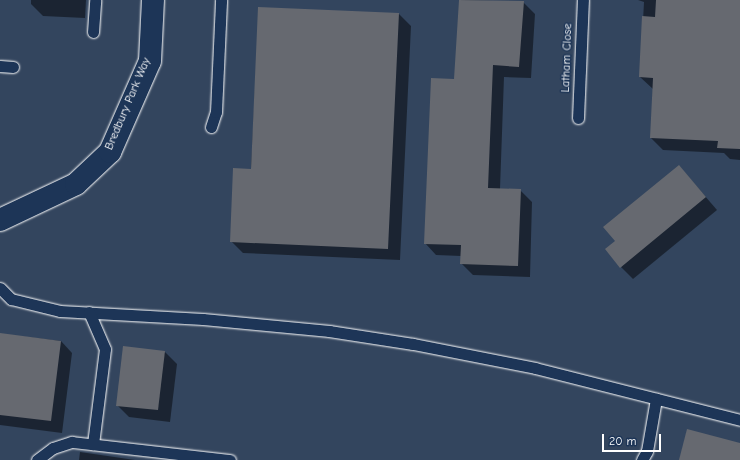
<!DOCTYPE html>
<html>
<head>
<meta charset="utf-8">
<style>
	body { margin:0 }
	#map { position:relative; width:740px; height:460px; overflow:hidden; background:#1d3557; font-family:"Comic Neue",sans-serif }
	div>[style] { position:absolute }
	.built>* { inset:0; background:#33455e }
	.shadow>* { inset:0; background:#0007 }
	.building>* { inset:0; background:#666970 }
	.roads { filter:drop-shadow(0 0 1px #fff) drop-shadow(0 0 1px #fff) }
	.service>* { height:11px; margin:-5.5px; padding:0 5.5px; transform-origin:5.5px; border-radius:5.5px; background:#1d3557 }
	.minor>* { height:22px; margin:-11px; padding:0 11px; transform-origin:11px; border-radius:11px; background:#1d3557 }
	span { translate:-50% -50%; white-space:nowrap; text-align:center; line-height:1.15; -webkit-text-stroke:3px #1d3557; paint-order:stroke }
	.street-label { font-size:12px; color:#fff }
	.scale { position:absolute; left:602px; top:434px; width:59px; height:18px; box-sizing:border-box; border:2px solid #fff; border-top:0; padding-left:5px; font-size:12px; line-height:14px; white-space:nowrap; color:#fff; -webkit-text-stroke:3px #1d3557; paint-order:stroke }
</style>
</head>
<body>
<div id="map">
	<div class="built">
		<i style="clip-path:polygon(0 0,740px 0,740px 460px,0 460px)"></i>
	</div>
	<div class="shadow">
		<i style="clip-path:polygon(31px 0,86px 0,85px 18px,43px 16px,31px 4px)"></i>
		<i style="clip-path:polygon(460px 0,523px 2px,535px 14px,531px 78px,504px 77px,500px 189px,520px 190px,532px 202px,530px 277px,473px 275px,461px 263px,461px 256px,436px 255px,425px 243px,455px 80px)"></i>
		<i style="clip-path:polygon(638px 0,740px 0,740px 160px,730px 159px,724px 153px,663px 150px,651px 138px,653px 89px,640px 77px,644px 2px)"></i>
		<i style="clip-path:polygon(259px 8px,399px 14px,411px 26px,400px 260px,243px 253px,231px 241px,251px 170px)"></i>
		<i style="clip-path:polygon(679px 166px,717px 210px,633px 279px,621px 267px)"></i>
		<i style="clip-path:polygon(0 334px,61px 341px,72px 353px,62px 433px,0 425px)"></i>
		<i style="clip-path:polygon(165px 352px,177px 364px,170px 422px,129px 417px,117px 405px)"></i>
		<i style="clip-path:polygon(80px 452px,135px 460px,79px 460px)"></i>
	</div>
	<div class="building">
		<i style="clip-path:polygon(459px 0,524px 1px,519px 67px,493px 65px,488px 188px,521px 189px,518px 266px,460px 264px,461px 245px,424px 244px,431px 78px,454px 79px)"></i>
		<i style="clip-path:polygon(656px 0,740px 0,740px 149px,717px 148px,718px 141px,650px 138px,653px 78px,639px 77px,642px 16px,655px 17px)"></i>
		<i style="clip-path:polygon(258px 7px,399px 13px,388px 249px,230px 242px,233px 168px,251px 169px)"></i>
		<i style="clip-path:polygon(679px 165px,706px 197px,620px 268px,605px 249px,615px 241px,603px 227px)"></i>
		<i style="clip-path:polygon(0 333px,61px 341px,51px 421px,0 415px)"></i>
		<i style="clip-path:polygon(123px 346px,165px 351px,158px 410px,116px 406px)"></i>
		<i style="clip-path:polygon(687px 429px,740px 443px,740px 460px,679px 460px)"></i>
	</div>
	<div class="roads">
		<div class="service">
			<i style="left:93px;top:32px;width:32px;rotate:-86deg"></i>
			<i style="left:0;top:66px;width:13px;rotate:4deg"></i>
			<i style="left:578px;top:118px;width:118px;rotate:-87.6deg"></i>
			<i style="left:211px;top:127px;width:16px;rotate:-72deg"></i>
			<i style="left:216px;top:112px;width:112px;rotate:-87.4deg"></i>
			<i style="left:0;top:288px;width:16px;rotate:45deg"></i>
			<i style="left:11px;top:299px;width:50px;rotate:13.8deg"></i>
			<i style="left:60px;top:311px;width:143px;rotate:3.2deg"></i>
			<i style="left:203px;top:319px;width:127px;rotate:5.4deg"></i>
			<i style="left:329px;top:331px;width:85px;rotate:8.8deg"></i>
			<i style="left:413px;top:344px;width:124px;rotate:11.1deg"></i>
			<i style="left:535px;top:368px;width:211px;rotate:14.2deg"></i>
			<i style="left:89px;top:312px;width:40px;rotate:66.6deg"></i>
			<i style="left:105px;top:349px;width:96px;rotate:97.2deg"></i>
			<i style="left:37px;top:460px;width:20px;rotate:-37deg"></i>
			<i style="left:53px;top:448px;width:20px;rotate:-18deg"></i>
			<i style="left:72px;top:442px;width:159px;rotate:6.5deg"></i>
			<i style="left:642px;top:460px;width:10px;rotate:-61deg"></i>
			<i style="left:647px;top:451px;width:53px;rotate:-80.2deg"></i>
		</div>
		<div class="minor">
			<i style="left:0;top:220px;width:84px;rotate:-25.3deg"></i>
			<i style="left:76px;top:184px;width:47px;rotate:-43.3deg"></i>
			<i style="left:110px;top:152px;width:99px;rotate:-66.3deg"></i>
			<i style="left:150px;top:61px;width:61px;rotate:-87.2deg"></i>
		</div>
	</div>
	<div class="street-label">
		<span style="left:567px;top:58px;rotate:-88deg">Latham Close</span>
		<span style="left:128px;top:104px;rotate:-67deg">Bredbury Park Way</span>
	</div>
	<div class="scale">20 m</div>
</div>
</body>
</html>
